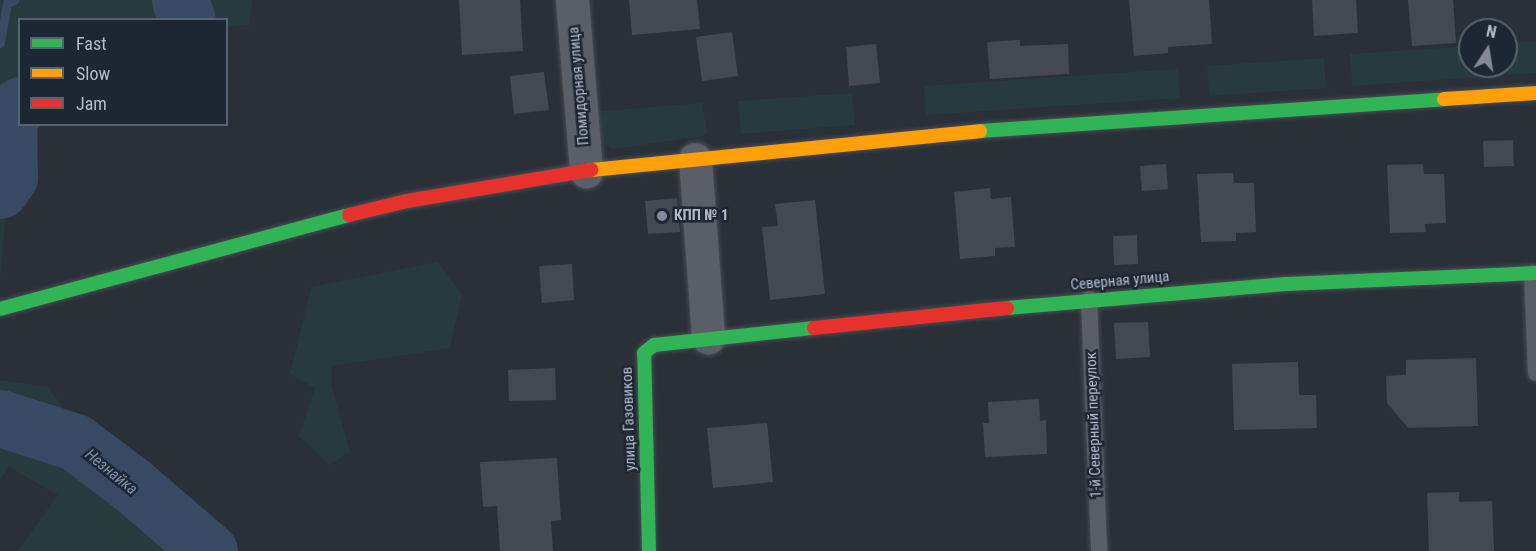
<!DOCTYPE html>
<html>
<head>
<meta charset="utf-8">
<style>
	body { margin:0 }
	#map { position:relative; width:1536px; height:551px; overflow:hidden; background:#2a3038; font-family:"Roboto Condensed",sans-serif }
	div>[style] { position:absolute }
	.green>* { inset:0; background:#273a3e }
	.stream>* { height:9px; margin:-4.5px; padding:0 4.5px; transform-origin:4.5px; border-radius:4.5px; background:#384963 }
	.river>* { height:57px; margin:-28.5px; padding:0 28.5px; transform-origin:28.5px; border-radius:28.5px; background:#384963 }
	.building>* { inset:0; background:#444950 }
	.roads { filter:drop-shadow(0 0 2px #484c53) drop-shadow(0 0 2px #484c53) }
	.lane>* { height:16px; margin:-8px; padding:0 8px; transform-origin:8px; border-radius:8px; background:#5a5e66 }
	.street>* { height:33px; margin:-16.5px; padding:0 16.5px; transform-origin:16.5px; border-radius:16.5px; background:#5a5e66 }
	.fast>* { height:14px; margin:-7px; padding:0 7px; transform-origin:7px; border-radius:7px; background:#30b455 }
	.slow>* { height:14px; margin:-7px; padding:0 7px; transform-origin:7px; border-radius:7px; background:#ff9f0a }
	.jam>* { height:14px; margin:-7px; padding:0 7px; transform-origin:7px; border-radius:7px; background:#e5322d }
	.dots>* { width:16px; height:16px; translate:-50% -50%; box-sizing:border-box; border:3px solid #1d2633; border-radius:50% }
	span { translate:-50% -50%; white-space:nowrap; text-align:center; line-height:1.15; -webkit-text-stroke:5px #1d2633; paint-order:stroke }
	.street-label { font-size:15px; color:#b4bcc9 }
	.poi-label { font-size:15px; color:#b4bcc9; font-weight:700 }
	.left { translate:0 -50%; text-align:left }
	.water-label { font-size:16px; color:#7c92b1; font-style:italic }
	.legend { position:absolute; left:18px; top:18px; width:210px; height:108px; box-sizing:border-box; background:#1d2633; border:2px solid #59626f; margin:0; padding:8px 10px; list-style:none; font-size:18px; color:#b4bcc9 }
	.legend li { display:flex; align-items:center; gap:12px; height:30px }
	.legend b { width:30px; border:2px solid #59626f }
	.north { position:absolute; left:1458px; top:18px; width:60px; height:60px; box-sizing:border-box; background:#1d2633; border:2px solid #59626f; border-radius:50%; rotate:12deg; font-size:16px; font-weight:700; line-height:24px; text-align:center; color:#b4bcc9 }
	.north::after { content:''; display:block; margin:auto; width:21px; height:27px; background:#848b96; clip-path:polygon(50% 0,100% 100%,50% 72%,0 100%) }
</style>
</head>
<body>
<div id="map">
	<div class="green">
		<i style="clip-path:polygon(0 0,253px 0,249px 25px,227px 27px,226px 20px,20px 20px,19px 119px,7px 203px,0 279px)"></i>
		<i style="clip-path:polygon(1536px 41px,1536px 73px,1352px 86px,1350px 54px,1470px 46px,1470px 66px,1506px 66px,1506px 43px)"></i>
		<i style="clip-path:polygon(1324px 58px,1326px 88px,1209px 96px,1207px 66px)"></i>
		<i style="clip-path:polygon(1178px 69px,1180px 98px,926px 115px,924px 86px)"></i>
		<i style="clip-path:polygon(852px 93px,855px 125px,741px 134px,738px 101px)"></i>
		<i style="clip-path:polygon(702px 103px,707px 132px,703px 136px,613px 149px,600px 141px,593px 112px)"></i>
		<i style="clip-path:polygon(438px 262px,462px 295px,450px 348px,332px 366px,331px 385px,350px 452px,329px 465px,299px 436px,315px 388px,290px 374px,311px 287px)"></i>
		<i style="clip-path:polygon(0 380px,48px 387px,92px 448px,188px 551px,18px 551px,58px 495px,9px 467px,0 480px)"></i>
	</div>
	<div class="stream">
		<i style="left:0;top:43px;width:41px;rotate:-80.1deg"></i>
		<i style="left:7px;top:3px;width:8px;rotate:-23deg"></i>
		<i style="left:0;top:95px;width:21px;rotate:67deg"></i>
	</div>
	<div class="river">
		<i style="left:180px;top:0;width:21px;rotate:71deg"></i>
		<i style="left:0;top:190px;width:16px;rotate:-55deg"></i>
		<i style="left:9px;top:177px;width:63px;rotate:-90.9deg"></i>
		<i style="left:8px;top:114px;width:15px;rotate:-37deg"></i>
		<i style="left:0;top:418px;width:79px;rotate:17.7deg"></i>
		<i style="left:75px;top:442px;width:70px;rotate:36.9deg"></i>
		<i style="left:131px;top:484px;width:103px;rotate:40.7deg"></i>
	</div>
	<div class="building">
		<i style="clip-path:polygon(459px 0,520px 0,523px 51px,462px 55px)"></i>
		<i style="clip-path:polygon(629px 0,697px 0,700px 29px,632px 35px)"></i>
		<i style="clip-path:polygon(1129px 0,1209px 0,1212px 44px,1168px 47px,1168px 53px,1134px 56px)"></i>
		<i style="clip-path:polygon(1312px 0,1356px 0,1358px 33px,1314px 36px)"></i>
		<i style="clip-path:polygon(1408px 0,1453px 0,1456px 43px,1412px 46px)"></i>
		<i style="clip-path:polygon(732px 32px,738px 76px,702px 81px,696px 37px)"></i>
		<i style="clip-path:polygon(1020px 40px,1020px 46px,1068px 44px,1069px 74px,990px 79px,987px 42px)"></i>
		<i style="clip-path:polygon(876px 44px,880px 83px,849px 86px,846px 47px)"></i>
		<i style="clip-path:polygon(544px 72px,549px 110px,514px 114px,510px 76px)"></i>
		<i style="clip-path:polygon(1513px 140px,1514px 166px,1484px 167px,1483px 141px)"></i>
		<i style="clip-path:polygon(1166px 164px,1168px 189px,1142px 191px,1140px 166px)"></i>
		<i style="clip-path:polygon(1423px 164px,1424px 174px,1444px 174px,1446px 223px,1425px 224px,1426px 232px,1390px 233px,1387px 165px)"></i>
		<i style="clip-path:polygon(1233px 173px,1234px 183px,1254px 183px,1256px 232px,1236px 233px,1236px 241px,1201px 242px,1197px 174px)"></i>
		<i style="clip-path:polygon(990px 188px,991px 199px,1011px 197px,1015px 247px,995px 248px,995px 256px,960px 259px,954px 192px)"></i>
		<i style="clip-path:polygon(677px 198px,680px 232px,648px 234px,645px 201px)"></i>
		<i style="clip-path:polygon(815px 200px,825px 294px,770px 300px,762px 227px,778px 226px,775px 204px)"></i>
		<i style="clip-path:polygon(1137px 235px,1138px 264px,1114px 265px,1113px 236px)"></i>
		<i style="clip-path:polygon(572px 264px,574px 300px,542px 303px,539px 266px)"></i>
		<i style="clip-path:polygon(1148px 322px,1150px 357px,1116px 359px,1114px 323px)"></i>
		<i style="clip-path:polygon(1476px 358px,1478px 426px,1408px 428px,1387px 403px,1386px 376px,1406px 375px,1406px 360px)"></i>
		<i style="clip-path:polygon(1298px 362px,1299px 395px,1316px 395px,1317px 428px,1234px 430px,1232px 364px)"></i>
		<i style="clip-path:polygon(555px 368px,556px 400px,509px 401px,508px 370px)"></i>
		<i style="clip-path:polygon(1039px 399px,1040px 421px,1046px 420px,1047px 454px,985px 457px,983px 423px,989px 423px,988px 402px)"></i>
		<i style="clip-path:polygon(767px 423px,773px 482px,713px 488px,707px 428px)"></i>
		<i style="clip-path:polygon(557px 458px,561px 520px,551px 521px,553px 551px,500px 551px,497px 506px,483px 507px,480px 462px)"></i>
		<i style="clip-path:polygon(1459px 492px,1459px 502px,1492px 501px,1494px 551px,1429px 551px,1427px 493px)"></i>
	</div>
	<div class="roads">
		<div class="lane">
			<i style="left:1532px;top:273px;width:100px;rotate:87.7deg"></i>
			<i style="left:1089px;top:299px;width:252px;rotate:87.7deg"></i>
		</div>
		<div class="street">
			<i style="left:572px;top:0;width:172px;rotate:85.3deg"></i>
			<i style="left:695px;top:159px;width:179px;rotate:85.8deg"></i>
		</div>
		<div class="fast">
			<i style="left:980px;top:131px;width:465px;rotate:-3.9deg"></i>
			<i style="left:1007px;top:308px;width:280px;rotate:-4.9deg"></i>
			<i style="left:1286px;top:284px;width:250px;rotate:-2.5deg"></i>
			<i style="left:0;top:309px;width:361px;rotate:-15.1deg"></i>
			<i style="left:649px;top:551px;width:198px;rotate:-91.4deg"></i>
			<i style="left:644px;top:353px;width:13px;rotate:-39deg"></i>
			<i style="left:654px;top:345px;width:161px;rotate:-6.1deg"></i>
		</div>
		<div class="slow">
			<i style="left:1444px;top:99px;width:92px;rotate:-3.7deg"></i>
			<i style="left:591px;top:170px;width:391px;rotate:-5.7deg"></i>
		</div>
		<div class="jam">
			<i style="left:349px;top:215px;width:60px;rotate:-13.6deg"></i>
			<i style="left:407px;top:201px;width:187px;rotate:-9.6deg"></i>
			<i style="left:814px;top:328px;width:194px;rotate:-5.9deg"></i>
		</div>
	</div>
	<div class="dots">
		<i style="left:662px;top:216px;background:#848b96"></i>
	</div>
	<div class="street-label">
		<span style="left:579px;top:86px;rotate:-95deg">Помидорная улица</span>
		<span style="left:1120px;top:281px;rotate:-5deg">Северная улица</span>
		<span style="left:629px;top:419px;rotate:-92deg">улица Газовиков</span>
		<span style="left:1094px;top:425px;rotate:-92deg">1-й Северный переулок</span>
	</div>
	<div class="poi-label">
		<span class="left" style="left:674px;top:216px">КПП № 1</span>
	</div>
	<div class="water-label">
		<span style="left:111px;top:472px;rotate:39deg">Незнайка</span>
	</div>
	<ul class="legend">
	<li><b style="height:8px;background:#30b455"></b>Fast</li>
	<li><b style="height:8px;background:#ff9f0a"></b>Slow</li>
	<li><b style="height:8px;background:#e5322d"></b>Jam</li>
	</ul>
	<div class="north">N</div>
</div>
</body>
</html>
